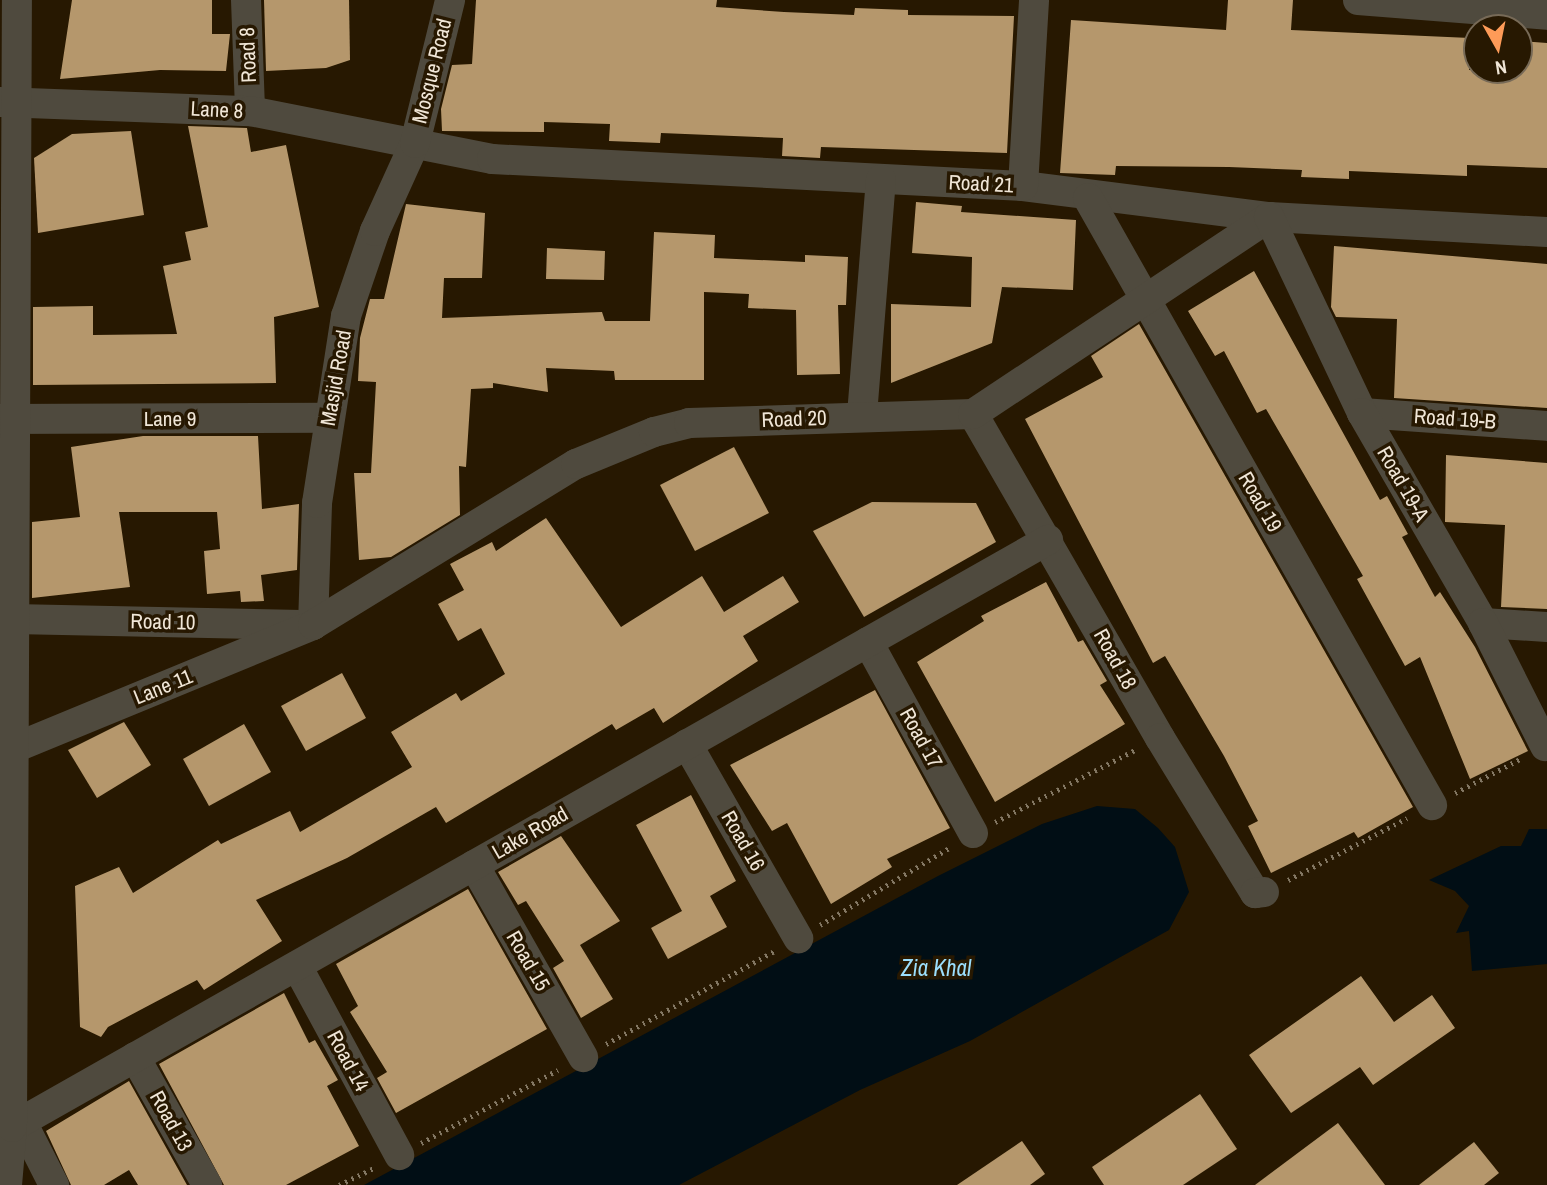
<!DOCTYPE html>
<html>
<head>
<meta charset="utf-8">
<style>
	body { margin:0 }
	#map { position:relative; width:1547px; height:1185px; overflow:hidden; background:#271801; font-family:"Archivo Narrow",sans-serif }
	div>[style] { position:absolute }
	.water>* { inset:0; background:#010e15 }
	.building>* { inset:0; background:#b5976c }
	.path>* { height:4.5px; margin-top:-2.25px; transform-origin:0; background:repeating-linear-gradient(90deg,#837763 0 2px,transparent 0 7px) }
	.minor>* { height:30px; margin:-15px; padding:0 15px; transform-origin:15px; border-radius:15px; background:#4f4a3e }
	span { translate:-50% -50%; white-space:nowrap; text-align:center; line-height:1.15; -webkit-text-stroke:7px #271801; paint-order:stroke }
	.street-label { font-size:21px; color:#f0e6d7 }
	.water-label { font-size:23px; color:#9bdefc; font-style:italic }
	.north { position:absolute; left:1463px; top:14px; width:70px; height:70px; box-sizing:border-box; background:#271801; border:2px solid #776a57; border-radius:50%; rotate:171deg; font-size:19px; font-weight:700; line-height:28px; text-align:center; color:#f0e6d7 }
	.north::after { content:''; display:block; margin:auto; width:24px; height:32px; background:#fe9b58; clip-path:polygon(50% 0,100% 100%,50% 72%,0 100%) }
</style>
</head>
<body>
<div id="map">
	<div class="water">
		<i style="clip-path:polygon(1097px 806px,1135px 809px,1158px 828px,1175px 847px,1189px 892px,1169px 930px,970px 1041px,860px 1090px,679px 1185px,364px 1185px,938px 876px,1042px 824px)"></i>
		<i style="clip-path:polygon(1529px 829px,1547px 829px,1547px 964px,1472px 971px,1469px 931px,1456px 933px,1469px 906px,1455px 891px,1429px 880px,1501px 846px,1521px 846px)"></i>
	</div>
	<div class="building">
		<i style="clip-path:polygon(72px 0,212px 0,212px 34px,230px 34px,226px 71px,160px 70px,60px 79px)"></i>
		<i style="clip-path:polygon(264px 0,349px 0,350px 60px,326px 68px,266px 71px)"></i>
		<i style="clip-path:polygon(476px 0,717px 0,716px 7px,784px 12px,854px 15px,855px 8px,908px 10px,908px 15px,1014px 16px,1007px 153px,821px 147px,820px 158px,782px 156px,783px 138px,661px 133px,660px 143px,609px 141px,610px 124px,544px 122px,544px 132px,442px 131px,441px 109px,452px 65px,472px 64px)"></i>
		<i style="clip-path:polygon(1228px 0,1293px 0,1291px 30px,1470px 38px,1469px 70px,1519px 70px,1519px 41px,1547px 43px,1547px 168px,1467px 165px,1467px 176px,1349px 171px,1349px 179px,1301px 177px,1302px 170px,1229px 167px,1116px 166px,1115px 175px,1060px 173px,1071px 20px,1226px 30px)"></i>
		<i style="clip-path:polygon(188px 126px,247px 128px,251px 152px,286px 145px,319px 307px,274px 317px,276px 383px,33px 385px,33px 307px,93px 306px,93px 335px,177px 334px,163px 266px,191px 260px,185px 232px,208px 227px)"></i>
		<i style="clip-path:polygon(131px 131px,144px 215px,38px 233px,34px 158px,72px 134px)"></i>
		<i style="clip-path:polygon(916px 202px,962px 206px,961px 212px,1076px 220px,1073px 290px,1002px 287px,992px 343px,891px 383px,891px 304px,971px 307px,972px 257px,912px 253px)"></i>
		<i style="clip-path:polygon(406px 204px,485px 213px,482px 278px,444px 278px,442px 318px,602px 312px,605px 321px,650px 321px,654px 232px,715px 235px,714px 258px,805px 262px,805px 255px,848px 257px,846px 305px,838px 305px,840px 374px,797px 375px,796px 310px,748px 308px,749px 294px,704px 292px,704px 380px,615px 380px,614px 371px,546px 368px,548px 392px,493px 383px,493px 388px,471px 389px,466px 467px,459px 466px,460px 515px,391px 557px,359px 560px,354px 473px,371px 473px,376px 382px,358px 381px,360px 338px,370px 299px,384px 299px)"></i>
		<i style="clip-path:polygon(1334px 246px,1547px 264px,1547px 408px,1394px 398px,1397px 319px,1336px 317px,1331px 307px)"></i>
		<i style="clip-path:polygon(547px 248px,605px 251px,604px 280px,546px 279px)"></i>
		<i style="clip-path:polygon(1254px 271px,1380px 500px,1387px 496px,1408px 534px,1402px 537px,1435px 597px,1440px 592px,1475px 647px,1528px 751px,1470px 779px,1420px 657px,1405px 666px,1357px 579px,1363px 576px,1266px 409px,1257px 413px,1224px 351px,1215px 356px,1188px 311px)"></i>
		<i style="clip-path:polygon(1139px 324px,1413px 807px,1358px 838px,1354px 832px,1271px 873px,1248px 826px,1258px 821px,1224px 756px,1165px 656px,1153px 663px,1025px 419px,1103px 377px,1091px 356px)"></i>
		<i style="clip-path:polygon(143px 436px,258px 436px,262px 509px,299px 504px,297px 570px,261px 575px,264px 601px,241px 602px,240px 591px,207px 594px,204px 551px,220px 549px,217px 512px,119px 512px,130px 587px,32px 598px,32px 522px,80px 517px,71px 447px)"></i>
		<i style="clip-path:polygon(734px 447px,769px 513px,695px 551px,660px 485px)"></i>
		<i style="clip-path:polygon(1446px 455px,1547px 463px,1547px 609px,1501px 607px,1505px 525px,1445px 522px)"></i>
		<i style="clip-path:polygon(872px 502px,976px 503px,996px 542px,864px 617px,813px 531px)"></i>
		<i style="clip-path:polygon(546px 518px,621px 627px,702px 576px,724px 612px,783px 576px,799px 602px,743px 636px,758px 661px,663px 723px,654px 708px,616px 730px,612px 724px,446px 823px,436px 807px,347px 858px,256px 900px,282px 941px,204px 990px,197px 980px,108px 1027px,101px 1037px,80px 1027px,75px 886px,119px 867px,133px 893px,218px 840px,221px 844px,290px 811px,300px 832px,412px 767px,391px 732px,456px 693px,461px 701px,505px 674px,481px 628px,458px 641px,438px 604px,464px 590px,450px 564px,492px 542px,496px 551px)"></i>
		<i style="clip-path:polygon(1046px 582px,1078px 642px,1083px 640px,1107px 681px,1100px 685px,1125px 724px,995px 802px,917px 662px,984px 621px,981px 616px)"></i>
		<i style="clip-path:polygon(342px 673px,366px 718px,306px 751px,281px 706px)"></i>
		<i style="clip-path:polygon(875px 690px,950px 828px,887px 859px,892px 867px,831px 904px,787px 823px,772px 831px,730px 765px)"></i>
		<i style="clip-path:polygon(124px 722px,151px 765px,97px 798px,68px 750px)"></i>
		<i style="clip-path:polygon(244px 724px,271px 772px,209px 806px,183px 759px)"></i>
		<i style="clip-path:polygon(691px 795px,736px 881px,710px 896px,727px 927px,668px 959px,651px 928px,682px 911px,636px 825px)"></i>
		<i style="clip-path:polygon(561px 836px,620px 921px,580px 945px,613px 999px,581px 1018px,553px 968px,564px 961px,526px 901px,518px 905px,498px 872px)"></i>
		<i style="clip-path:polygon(468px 889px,547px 1029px,396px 1113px,377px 1078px,387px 1072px,350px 1012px,358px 1006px,336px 964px)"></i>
		<i style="clip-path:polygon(1361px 976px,1394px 1022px,1432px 995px,1455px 1028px,1373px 1085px,1360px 1067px,1291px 1113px,1249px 1055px)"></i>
		<i style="clip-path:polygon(284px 993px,309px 1043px,315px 1040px,338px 1080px,327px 1086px,359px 1146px,286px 1185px,224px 1185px,159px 1064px)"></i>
		<i style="clip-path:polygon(129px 1081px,187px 1185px,138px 1185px,129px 1170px,104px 1185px,71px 1185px,46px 1131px)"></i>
		<i style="clip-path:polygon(1200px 1094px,1237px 1149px,1183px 1185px,1104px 1185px,1092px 1167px)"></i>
		<i style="clip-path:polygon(1338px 1123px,1385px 1185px,1255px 1185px)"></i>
		<i style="clip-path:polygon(1022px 1141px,1045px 1174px,1030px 1185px,957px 1185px)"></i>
		<i style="clip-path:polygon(1474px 1142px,1499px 1173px,1484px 1185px,1419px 1185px)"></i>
	</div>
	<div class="path">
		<i style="left:1455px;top:793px;width:76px;rotate:-27.6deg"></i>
		<i style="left:995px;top:822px;width:160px;rotate:-27.2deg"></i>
		<i style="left:1288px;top:880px;width:134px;rotate:-27.5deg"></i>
		<i style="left:820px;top:925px;width:152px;rotate:-30.8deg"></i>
		<i style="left:606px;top:1044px;width:194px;rotate:-28.9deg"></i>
		<i style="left:421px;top:1143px;width:155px;rotate:-28.1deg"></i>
		<i style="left:339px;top:1185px;width:41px;rotate:-25.9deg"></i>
	</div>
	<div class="minor">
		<i style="left:246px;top:0;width:111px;rotate:87.9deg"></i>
		<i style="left:1358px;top:0;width:190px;rotate:4.5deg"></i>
		<i style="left:0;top:102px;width:250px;rotate:2.1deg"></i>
		<i style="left:250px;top:111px;width:247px;rotate:11.2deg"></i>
		<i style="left:492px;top:159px;width:532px;rotate:2.91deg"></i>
		<i style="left:1023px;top:186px;width:248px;rotate:7.2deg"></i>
		<i style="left:1269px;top:217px;width:278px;rotate:3.1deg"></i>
		<i style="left:1023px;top:186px;width:186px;rotate:-86.6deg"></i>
		<i style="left:1088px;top:198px;width:698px;rotate:60.46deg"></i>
		<i style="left:1362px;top:413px;width:185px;rotate:4deg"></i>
		<i style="left:973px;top:414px;width:374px;rotate:60deg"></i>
		<i style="left:1160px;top:738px;width:182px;rotate:58.5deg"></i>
		<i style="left:1255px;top:893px;width:9px;rotate:-6deg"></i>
		<i style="left:862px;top:415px;width:236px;rotate:-85.4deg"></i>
		<i style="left:0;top:419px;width:328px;rotate:-0.2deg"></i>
		<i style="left:13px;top:619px;width:289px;rotate:1.2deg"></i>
		<i style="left:1483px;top:623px;width:64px;rotate:3.6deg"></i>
		<i style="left:313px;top:625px;width:122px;rotate:-88.1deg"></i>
		<i style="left:317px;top:503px;width:189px;rotate:-81.2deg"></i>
		<i style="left:346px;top:316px;width:90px;rotate:-71.2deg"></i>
		<i style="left:375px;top:231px;width:97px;rotate:-65.6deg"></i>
		<i style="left:415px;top:143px;width:147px;rotate:-76.2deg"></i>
		<i style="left:868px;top:642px;width:218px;rotate:61.2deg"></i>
		<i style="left:687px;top:744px;width:224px;rotate:60.2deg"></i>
		<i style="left:12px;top:749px;width:326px;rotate:-22.4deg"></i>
		<i style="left:313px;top:625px;width:308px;rotate:-31.5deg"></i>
		<i style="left:576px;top:464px;width:84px;rotate:-22.3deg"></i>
		<i style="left:654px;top:432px;width:36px;rotate:-14deg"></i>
		<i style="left:689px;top:423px;width:284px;rotate:-1.8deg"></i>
		<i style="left:973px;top:414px;width:356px;rotate:-33.6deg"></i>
		<i style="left:1269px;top:217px;width:217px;rotate:64.6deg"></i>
		<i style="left:1362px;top:413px;width:242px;rotate:60deg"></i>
		<i style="left:1483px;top:623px;width:138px;rotate:63.2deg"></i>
		<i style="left:474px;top:865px;width:221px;rotate:60.4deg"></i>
		<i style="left:297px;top:966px;width:215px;rotate:61.6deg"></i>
		<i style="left:135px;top:1057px;width:147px;rotate:60.6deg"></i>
		<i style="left:22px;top:1122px;width:71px;rotate:63.1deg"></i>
		<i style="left:12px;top:1127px;width:1191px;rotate:-29.54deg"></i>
		<i style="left:7px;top:1185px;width:58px;rotate:-85.1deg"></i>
		<i style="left:12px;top:1127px;width:1127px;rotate:-89.75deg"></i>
	</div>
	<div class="street-label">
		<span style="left:248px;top:55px;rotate:-92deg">Road 8</span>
		<span style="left:432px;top:71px;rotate:-76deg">Mosque Road</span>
		<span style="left:217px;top:110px;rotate:3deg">Lane 8</span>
		<span style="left:981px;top:184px;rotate:3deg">Road 21</span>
		<span style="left:336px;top:378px;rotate:-80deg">Masjid Road</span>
		<span style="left:170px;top:419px">Lane 9</span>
		<span style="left:794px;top:419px;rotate:-2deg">Road 20</span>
		<span style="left:1455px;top:419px;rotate:4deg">Road 19-B</span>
		<span style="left:1403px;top:484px;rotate:60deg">Road 19-A</span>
		<span style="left:1260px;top:502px;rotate:60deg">Road 19</span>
		<span style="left:163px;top:622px;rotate:1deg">Road 10</span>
		<span style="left:1115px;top:659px;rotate:61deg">Road 18</span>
		<span style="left:163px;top:687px;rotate:-22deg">Lane 11</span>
		<span style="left:921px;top:738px;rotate:61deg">Road 17</span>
		<span style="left:530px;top:833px;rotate:-30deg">Lake Road</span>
		<span style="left:743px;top:841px;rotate:60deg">Road 16</span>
		<span style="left:528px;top:961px;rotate:60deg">Road 15</span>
		<span style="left:348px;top:1061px;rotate:62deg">Road 14</span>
		<span style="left:171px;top:1121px;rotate:61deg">Road 13</span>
	</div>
	<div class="water-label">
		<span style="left:936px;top:968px">Zia Khal</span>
	</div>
	<div class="north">N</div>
</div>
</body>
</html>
